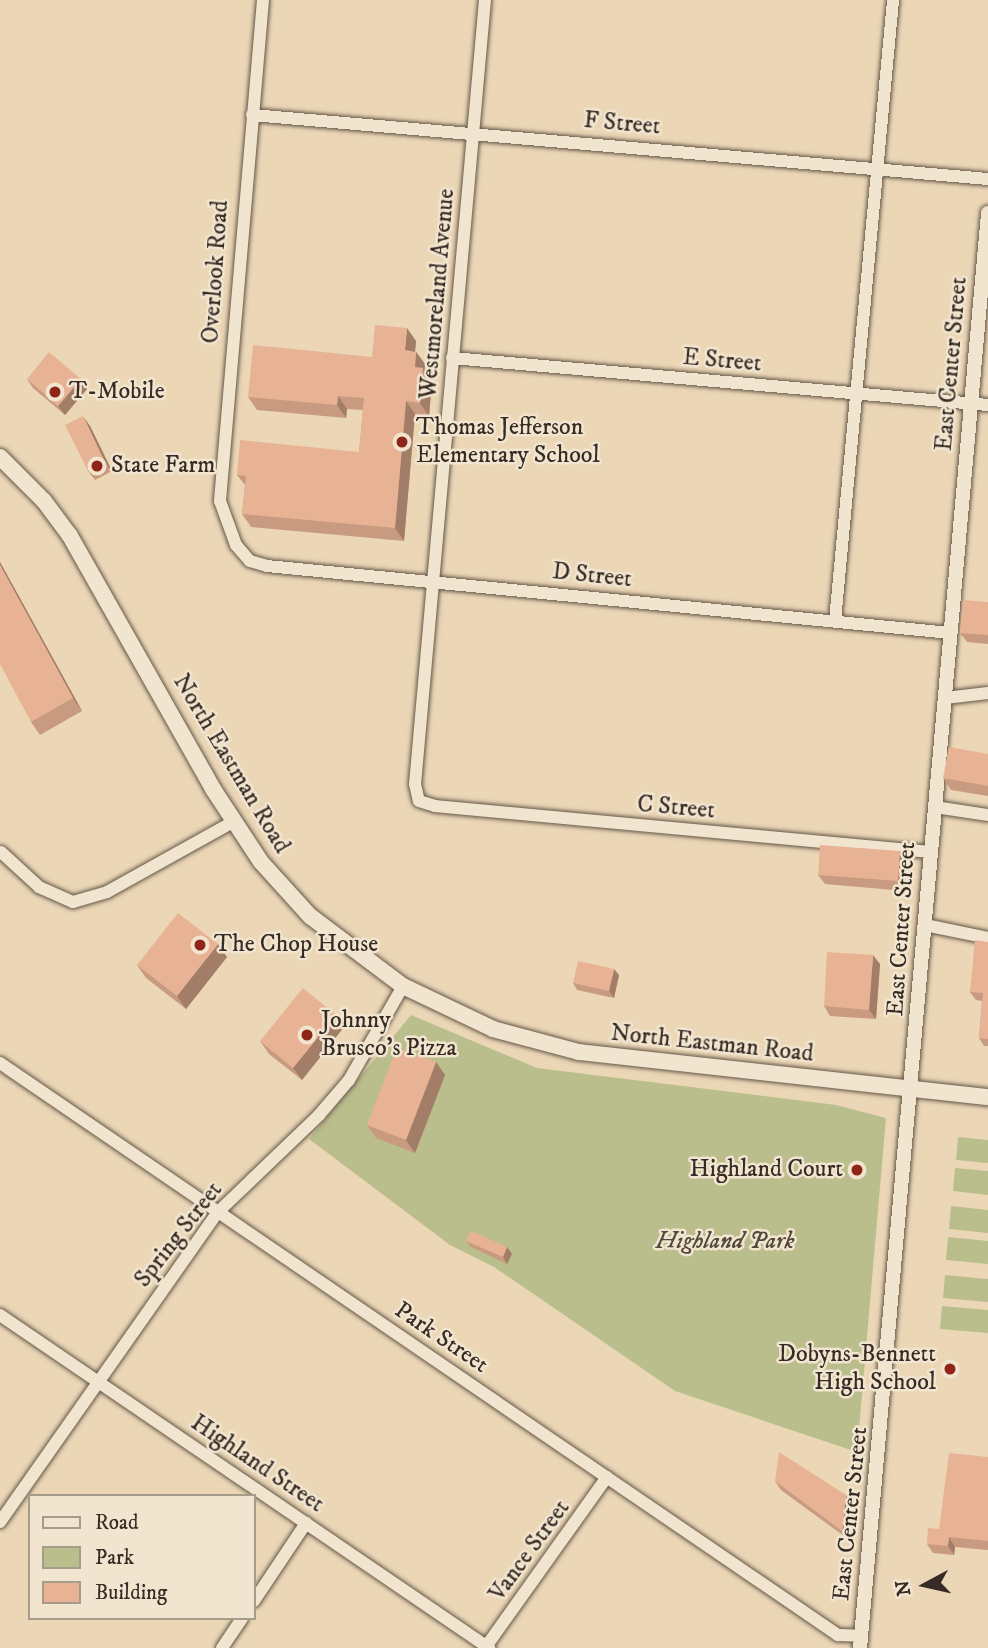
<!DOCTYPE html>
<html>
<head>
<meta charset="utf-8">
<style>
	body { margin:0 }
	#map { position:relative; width:988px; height:1648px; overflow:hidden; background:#ebd7b6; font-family:"IM FELL DW Pica",serif }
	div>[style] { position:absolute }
	.green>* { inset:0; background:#babe8c }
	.roads { filter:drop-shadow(0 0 2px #645749) drop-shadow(0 0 2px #645749) }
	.minor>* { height:12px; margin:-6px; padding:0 6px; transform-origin:6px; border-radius:6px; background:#f2e5d0 }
	.tertiary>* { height:14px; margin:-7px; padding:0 7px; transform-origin:7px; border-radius:7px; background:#f2e5d0 }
	.secondary>* { height:16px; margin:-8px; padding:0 8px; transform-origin:8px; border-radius:8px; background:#f2e5d0 }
	.wall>* { inset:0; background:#c89a80 }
	.shaded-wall>* { inset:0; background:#a27d68 }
	.building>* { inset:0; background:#e8b395 }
	.dots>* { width:19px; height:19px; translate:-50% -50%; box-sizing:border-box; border:4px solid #f2e5d0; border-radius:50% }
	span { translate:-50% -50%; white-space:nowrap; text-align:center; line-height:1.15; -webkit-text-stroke:5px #f2e5d0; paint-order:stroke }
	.street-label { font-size:24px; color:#372c25 }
	.poi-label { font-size:24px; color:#372c25 }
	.left { translate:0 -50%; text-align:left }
	.right { translate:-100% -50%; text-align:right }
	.park-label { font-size:24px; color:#51493a; font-style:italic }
	.legend { position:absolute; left:28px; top:1494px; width:228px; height:126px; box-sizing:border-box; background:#f2e5d0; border:2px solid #a79b8c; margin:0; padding:9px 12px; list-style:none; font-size:21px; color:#372c25 }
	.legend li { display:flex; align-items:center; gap:14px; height:35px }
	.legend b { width:35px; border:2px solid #a79b8c }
	.north { position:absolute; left:890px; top:1550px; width:70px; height:70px; -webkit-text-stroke:5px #f2e5d0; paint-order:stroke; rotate:262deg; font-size:19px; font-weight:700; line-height:28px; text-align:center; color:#372c25 }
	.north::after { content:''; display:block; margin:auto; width:24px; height:32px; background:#372c25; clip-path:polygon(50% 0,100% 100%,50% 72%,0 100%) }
</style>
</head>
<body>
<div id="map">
	<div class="green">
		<i style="clip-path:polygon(411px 1015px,537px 1068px,836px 1105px,886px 1118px,857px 1452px,675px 1391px,494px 1267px,450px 1245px,309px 1139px)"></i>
		<i style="clip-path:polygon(958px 1137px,988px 1140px,988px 1163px,956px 1160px)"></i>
		<i style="clip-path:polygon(955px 1168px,988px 1171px,988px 1195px,953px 1191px)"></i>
		<i style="clip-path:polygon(951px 1206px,988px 1210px,988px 1233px,949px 1229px)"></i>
		<i style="clip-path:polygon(948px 1237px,988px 1241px,988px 1264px,946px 1260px)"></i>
		<i style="clip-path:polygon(945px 1275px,988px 1279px,988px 1302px,943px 1298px)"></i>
		<i style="clip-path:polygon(942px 1306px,988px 1310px,988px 1333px,940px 1329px)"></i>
	</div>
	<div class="roads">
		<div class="minor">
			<i style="left:263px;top:0;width:503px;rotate:94.91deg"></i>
			<i style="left:220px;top:501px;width:47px;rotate:70deg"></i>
			<i style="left:236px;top:545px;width:21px;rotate:49deg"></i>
			<i style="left:250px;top:561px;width:18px;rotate:16deg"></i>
			<i style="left:267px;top:566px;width:686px;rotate:5.6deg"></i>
			<i style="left:485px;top:0;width:787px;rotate:95.1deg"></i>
			<i style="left:415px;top:784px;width:17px;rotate:77deg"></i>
			<i style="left:419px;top:801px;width:17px;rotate:17deg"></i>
			<i style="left:435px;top:806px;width:497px;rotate:5.3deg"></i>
			<i style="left:252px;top:115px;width:739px;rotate:4.97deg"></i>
			<i style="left:452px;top:358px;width:538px;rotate:5.01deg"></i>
			<i style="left:835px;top:621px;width:624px;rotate:-84.66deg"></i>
			<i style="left:945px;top:698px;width:43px;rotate:-6.6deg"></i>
			<i style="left:935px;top:807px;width:54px;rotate:8.6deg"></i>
			<i style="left:1px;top:852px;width:52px;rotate:42.6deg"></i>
			<i style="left:39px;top:887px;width:37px;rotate:24deg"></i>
			<i style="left:73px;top:902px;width:35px;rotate:-16deg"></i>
			<i style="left:107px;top:892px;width:144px;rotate:-29.1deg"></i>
			<i style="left:925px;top:925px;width:64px;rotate:11.7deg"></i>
			<i style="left:0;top:1063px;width:1015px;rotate:34.32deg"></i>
			<i style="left:838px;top:1635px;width:24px;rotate:2deg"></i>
			<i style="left:0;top:1315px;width:592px;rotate:34.25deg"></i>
			<i style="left:0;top:1522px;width:379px;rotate:-54.9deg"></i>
			<i style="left:218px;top:1212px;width:140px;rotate:-43.8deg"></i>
			<i style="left:319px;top:1115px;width:46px;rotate:-49.4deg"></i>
			<i style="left:349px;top:1080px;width:108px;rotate:-60.1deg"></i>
			<i style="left:254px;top:1601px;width:94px;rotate:-56.3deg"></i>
			<i style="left:222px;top:1648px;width:36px;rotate:-56deg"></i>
			<i style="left:485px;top:1648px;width:210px;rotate:-54.5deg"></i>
		</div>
		<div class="tertiary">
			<i style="left:860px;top:1648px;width:1441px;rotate:-84.9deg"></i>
		</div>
		<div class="secondary">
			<i style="left:0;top:457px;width:62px;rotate:45deg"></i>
			<i style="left:44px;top:501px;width:44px;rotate:53.4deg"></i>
			<i style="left:70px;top:536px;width:291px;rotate:60.5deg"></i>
			<i style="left:213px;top:789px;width:87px;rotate:56.7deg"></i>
			<i style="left:261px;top:862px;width:73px;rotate:47.8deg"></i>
			<i style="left:310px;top:916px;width:116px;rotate:37deg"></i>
			<i style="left:403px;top:986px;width:100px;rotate:25.5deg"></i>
			<i style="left:493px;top:1029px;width:89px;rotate:15deg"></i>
			<i style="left:579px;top:1052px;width:411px;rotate:6.3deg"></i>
		</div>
	</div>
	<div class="wall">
		<i style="clip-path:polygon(416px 341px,415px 351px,416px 352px,425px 364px,425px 370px,432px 381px,429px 416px,415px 414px,404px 541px,251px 527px,242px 514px,245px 485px,237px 475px,359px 452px,363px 410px,347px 409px,346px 418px,257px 410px,248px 397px,372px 357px)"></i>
		<i style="clip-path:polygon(27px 379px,81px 379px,87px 389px,65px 415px,33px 388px)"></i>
		<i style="clip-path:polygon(90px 426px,112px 471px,95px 480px,88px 471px)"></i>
		<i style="clip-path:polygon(0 562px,82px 711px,40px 735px,31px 722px)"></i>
		<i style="clip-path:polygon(988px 602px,988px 644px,967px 642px,960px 633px)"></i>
		<i style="clip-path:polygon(988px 754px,988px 796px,951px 790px,943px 778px)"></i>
		<i style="clip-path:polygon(900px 851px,907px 860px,905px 891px,825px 884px,818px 875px)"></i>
		<i style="clip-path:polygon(988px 942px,988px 1046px,984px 1046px,979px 1038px,982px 1001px,976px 1000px,970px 992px)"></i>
		<i style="clip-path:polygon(227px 957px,186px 1009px,146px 978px,137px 965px)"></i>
		<i style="clip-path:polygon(880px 964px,876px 1019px,830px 1016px,824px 1006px)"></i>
		<i style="clip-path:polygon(619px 975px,614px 998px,577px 990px,573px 983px)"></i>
		<i style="clip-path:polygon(344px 1027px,302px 1080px,269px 1054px,260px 1041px)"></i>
		<i style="clip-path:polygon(436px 1062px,445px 1075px,415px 1153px,376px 1138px,367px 1125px)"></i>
		<i style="clip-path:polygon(466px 1241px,507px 1247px,512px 1254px,507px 1264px,471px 1247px)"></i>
		<i style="clip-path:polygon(988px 1457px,988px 1550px,955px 1547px,954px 1555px,933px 1553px,927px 1544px,939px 1529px)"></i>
		<i style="clip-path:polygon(775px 1481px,852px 1504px,848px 1539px,781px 1490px)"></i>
	</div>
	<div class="shaded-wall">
		<i style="clip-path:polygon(407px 328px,416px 341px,414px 363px,405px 350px)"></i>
		<i style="clip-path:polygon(416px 352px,425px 364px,425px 370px,432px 381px,429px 416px,420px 403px,415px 367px)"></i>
		<i style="clip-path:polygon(81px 379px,87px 389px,65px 415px,58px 406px)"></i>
		<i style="clip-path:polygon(338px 396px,347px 409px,346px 418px,337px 405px)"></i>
		<i style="clip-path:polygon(406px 401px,415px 414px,404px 541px,395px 528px)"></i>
		<i style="clip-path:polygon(83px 416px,90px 426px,112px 471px,105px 462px)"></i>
		<i style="clip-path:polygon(0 562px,82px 711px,73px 698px,0 565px)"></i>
		<i style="clip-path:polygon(900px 851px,907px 860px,905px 891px,898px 881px)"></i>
		<i style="clip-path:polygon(218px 944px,227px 957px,186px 1009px,177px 996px)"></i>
		<i style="clip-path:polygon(873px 955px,880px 964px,876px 1019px,869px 1010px)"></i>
		<i style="clip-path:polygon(614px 969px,619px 975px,614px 998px,609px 991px)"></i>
		<i style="clip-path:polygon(336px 1015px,344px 1027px,302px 1080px,293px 1068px)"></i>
		<i style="clip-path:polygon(436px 1062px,445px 1075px,415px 1153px,406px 1140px)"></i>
		<i style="clip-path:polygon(507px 1247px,512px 1254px,507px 1264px,503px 1257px)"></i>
		<i style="clip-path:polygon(846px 1495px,852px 1504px,848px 1539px,842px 1531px)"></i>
		<i style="clip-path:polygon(949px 1537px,955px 1547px,954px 1555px,948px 1546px)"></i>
	</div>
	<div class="building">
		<i style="clip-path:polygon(375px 325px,407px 328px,405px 350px,416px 352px,415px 367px,423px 368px,420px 403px,406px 401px,395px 528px,242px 514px,246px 476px,237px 475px,240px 440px,359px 452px,364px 398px,338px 396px,337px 405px,248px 397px,253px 345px,372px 357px)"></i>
		<i style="clip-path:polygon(49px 352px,81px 379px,58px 406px,27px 379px)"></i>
		<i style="clip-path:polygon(83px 416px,105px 462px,88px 471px,65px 425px)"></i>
		<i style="clip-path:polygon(0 565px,73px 698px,31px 722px,0 664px)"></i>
		<i style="clip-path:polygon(963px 600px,988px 602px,988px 635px,960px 633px)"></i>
		<i style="clip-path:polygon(949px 747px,988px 754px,988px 786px,943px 778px)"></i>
		<i style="clip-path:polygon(820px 845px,900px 851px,898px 881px,818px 875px)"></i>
		<i style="clip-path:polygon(178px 913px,218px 944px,177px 996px,137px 965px)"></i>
		<i style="clip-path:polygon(975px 940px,988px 942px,988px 1039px,979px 1038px,983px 993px,970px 992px)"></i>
		<i style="clip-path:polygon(827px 952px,873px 955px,869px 1010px,824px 1006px)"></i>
		<i style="clip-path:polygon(578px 961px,614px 969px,609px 991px,573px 983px)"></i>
		<i style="clip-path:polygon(303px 988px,336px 1015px,293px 1068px,260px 1041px)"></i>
		<i style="clip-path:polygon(397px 1047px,436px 1062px,406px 1140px,367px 1125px)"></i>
		<i style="clip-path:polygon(471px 1231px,507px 1247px,503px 1257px,466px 1241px)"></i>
		<i style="clip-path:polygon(779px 1452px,846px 1495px,842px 1531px,775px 1481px)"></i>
		<i style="clip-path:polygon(949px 1453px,988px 1457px,988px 1541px,949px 1537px,948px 1546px,927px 1544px,928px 1528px,939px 1529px)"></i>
	</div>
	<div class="dots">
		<i style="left:55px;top:392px;background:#8f2418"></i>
		<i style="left:402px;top:442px;background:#8f2418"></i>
		<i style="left:97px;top:466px;background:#8f2418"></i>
		<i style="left:200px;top:945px;background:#8f2418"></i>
		<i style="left:307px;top:1035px;background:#8f2418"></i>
		<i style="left:857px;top:1170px;background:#8f2418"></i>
		<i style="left:950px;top:1369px;background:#8f2418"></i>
	</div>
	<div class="street-label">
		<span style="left:622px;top:124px;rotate:5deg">F Street</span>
		<span style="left:216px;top:272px;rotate:-86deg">Overlook Road</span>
		<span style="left:438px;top:294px;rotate:-85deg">Westmoreland Avenue</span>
		<span style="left:722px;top:361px;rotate:5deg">E Street</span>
		<span style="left:952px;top:364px;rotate:-85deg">East Center Street</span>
		<span style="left:592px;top:576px;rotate:6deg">D Street</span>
		<span style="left:231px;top:764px;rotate:59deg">North Eastman Road</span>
		<span style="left:676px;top:808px;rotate:5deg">C Street</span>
		<span style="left:902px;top:929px;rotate:-86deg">East Center Street</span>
		<span style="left:712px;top:1044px;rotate:6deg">North Eastman Road</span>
		<span style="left:179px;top:1235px;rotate:-52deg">Spring Street</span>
		<span style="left:441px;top:1338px;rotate:34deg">Park Street</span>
		<span style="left:257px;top:1464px;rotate:34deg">Highland Street</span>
		<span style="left:851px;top:1514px;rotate:-84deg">East Center Street</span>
		<span style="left:530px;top:1551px;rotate:-54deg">Vance Street</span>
	</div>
	<div class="poi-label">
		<span class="left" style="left:69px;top:392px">T-Mobile</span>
		<span class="left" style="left:416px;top:442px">Thomas Jefferson<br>Elementary School</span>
		<span class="left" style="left:111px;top:466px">State Farm</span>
		<span class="left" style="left:214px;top:945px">The Chop House</span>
		<span class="left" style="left:321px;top:1035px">Johnny<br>Brusco's Pizza</span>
		<span class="right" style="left:843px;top:1170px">Highland Court</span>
		<span class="right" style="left:936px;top:1369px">Dobyns-Bennett<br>High School</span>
	</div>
	<div class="park-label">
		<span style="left:725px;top:1242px">Highland Park</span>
	</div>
	<ul class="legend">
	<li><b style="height:9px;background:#f2e5d0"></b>Road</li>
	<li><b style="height:19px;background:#babe8c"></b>Park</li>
	<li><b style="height:19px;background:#e8b395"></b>Building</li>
	</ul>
	<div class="north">N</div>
</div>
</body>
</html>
